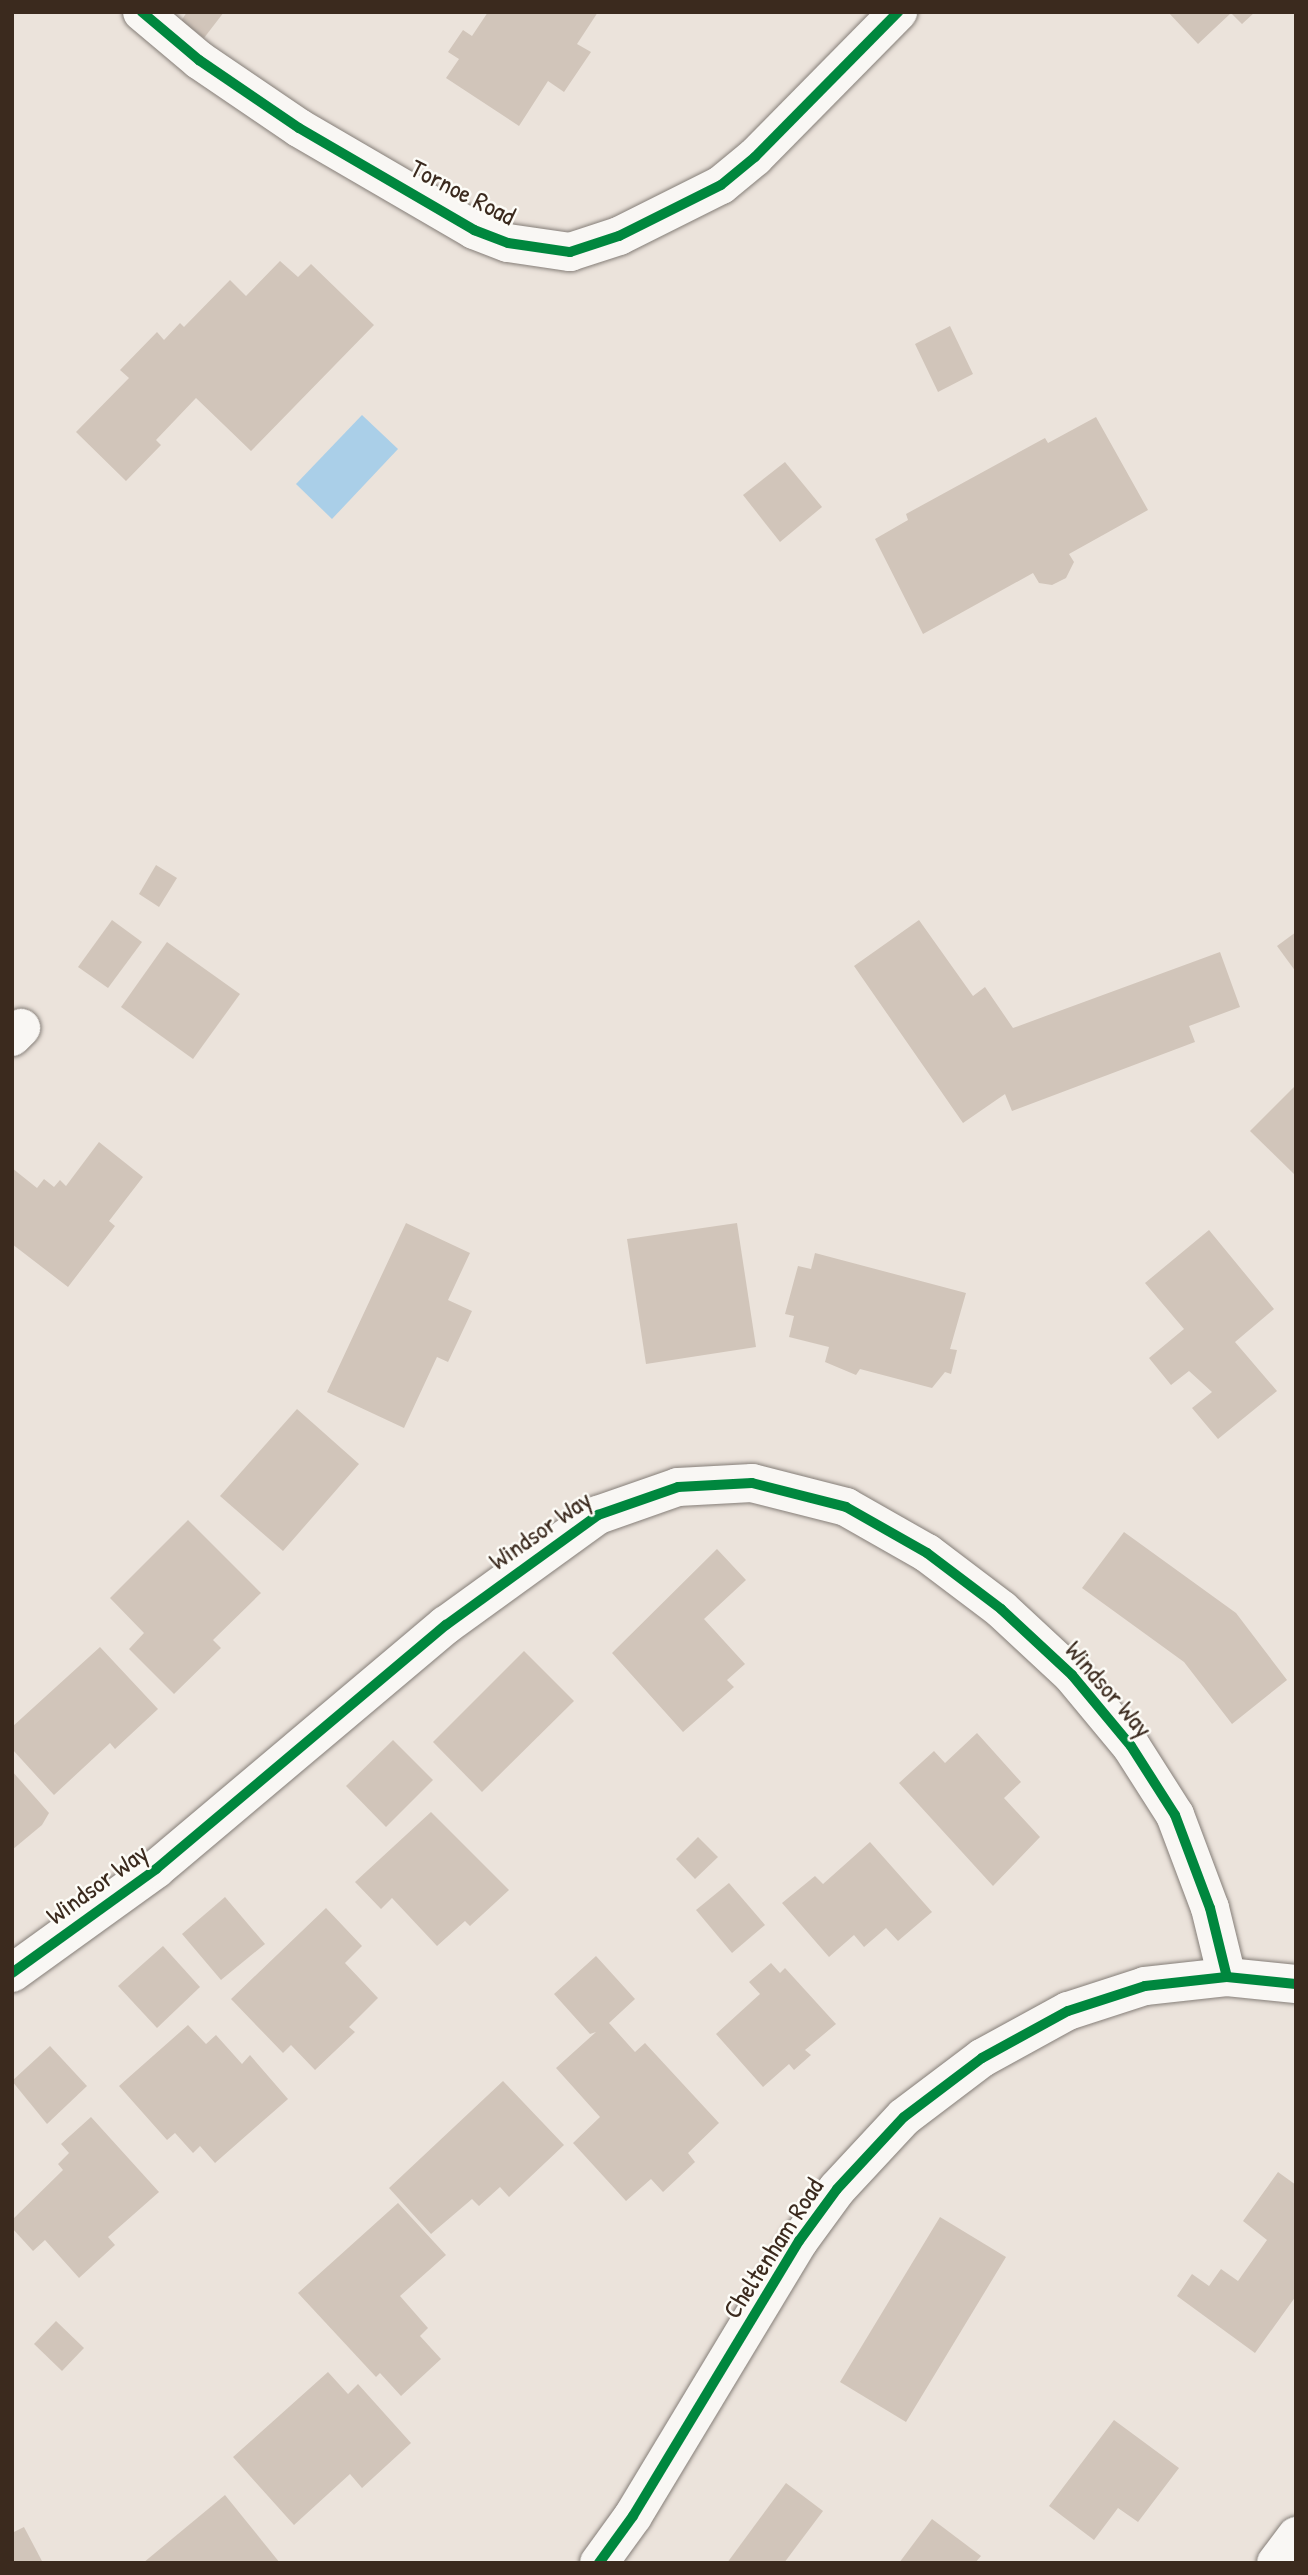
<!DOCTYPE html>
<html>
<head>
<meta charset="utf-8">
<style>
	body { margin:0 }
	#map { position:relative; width:1308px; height:2575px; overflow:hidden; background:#ebe3db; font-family:"Patrick Hand",sans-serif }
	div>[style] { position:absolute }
	.water>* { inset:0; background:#aacfe8 }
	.building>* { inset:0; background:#d1c5ba }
	.roads { filter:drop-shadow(0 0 2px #857e78) drop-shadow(0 0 2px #857e78) }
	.street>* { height:38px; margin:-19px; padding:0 19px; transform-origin:19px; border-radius:19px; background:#f9f7f4 }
	.secondary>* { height:38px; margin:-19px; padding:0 19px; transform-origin:19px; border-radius:19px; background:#f9f7f4 }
	.cycleway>* { height:10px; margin:-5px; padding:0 5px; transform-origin:5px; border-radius:5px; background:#00873e }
	span { translate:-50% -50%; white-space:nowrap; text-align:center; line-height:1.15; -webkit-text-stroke:5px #fdfcf7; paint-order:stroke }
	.street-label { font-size:26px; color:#3b2a1e }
	.frame { position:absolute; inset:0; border:14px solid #3b2a1e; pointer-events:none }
</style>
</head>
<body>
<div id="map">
	<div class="water">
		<i style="clip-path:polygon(362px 415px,398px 449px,332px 519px,296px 484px)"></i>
	</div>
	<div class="building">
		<i style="clip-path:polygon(187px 12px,224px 12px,204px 38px,181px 21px)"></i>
		<i style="clip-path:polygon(488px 12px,598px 12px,577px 44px,591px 52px,564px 92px,548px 81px,519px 126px,446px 78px,459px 59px,448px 52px,463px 30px,472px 36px)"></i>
		<i style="clip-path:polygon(1168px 12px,1255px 12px,1242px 24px,1231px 13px,1198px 44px)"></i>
		<i style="clip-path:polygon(280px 261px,298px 277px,311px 264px,374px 325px,251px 451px,196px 398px,156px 440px,161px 445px,126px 481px,76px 432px,129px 378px,120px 370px,157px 332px,164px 340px,180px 323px,184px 327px,230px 280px,246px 296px)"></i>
		<i style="clip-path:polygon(950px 326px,973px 374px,938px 392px,915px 344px)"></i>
		<i style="clip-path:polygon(1096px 417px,1148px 510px,1069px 554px,1074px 562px,1066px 578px,1052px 585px,1039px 583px,1033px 573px,923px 634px,875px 539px,908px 520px,906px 514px,1045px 438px,1048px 443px)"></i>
		<i style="clip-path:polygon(785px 462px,822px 507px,780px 542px,743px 495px)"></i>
		<i style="clip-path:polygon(156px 865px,177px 878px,159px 907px,139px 894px)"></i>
		<i style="clip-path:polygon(112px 920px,142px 942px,108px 988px,78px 967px)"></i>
		<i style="clip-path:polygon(919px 920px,973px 996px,985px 987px,1013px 1028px,1220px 952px,1240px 1007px,1189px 1026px,1195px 1042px,1012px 1111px,1005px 1094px,963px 1123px,854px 966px)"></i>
		<i style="clip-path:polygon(1296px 932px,1296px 972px,1277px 946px)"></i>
		<i style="clip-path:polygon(167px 942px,240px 994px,193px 1059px,121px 1007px)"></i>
		<i style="clip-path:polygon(1296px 1085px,1296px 1176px,1250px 1131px)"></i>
		<i style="clip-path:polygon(99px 1142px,143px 1177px,109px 1221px,115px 1226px,68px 1287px,12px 1244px,12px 1168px,37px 1188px,44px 1179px,54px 1187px,60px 1180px,66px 1186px)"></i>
		<i style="clip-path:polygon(406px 1223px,470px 1253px,448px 1300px,472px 1311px,448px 1362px,437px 1357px,404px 1428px,327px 1392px)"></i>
		<i style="clip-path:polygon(737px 1223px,756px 1347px,646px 1364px,627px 1239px)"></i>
		<i style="clip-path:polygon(1209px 1230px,1274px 1309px,1235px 1342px,1277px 1391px,1218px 1439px,1192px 1408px,1212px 1392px,1189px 1371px,1171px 1385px,1149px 1358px,1184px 1329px,1145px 1283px)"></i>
		<i style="clip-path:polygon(815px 1253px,966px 1293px,950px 1349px,957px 1350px,951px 1374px,945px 1372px,932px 1388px,860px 1369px,856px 1375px,825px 1362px,829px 1347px,789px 1337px,794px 1316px,785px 1314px,798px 1266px,811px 1269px)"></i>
		<i style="clip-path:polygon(297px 1409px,359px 1464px,283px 1551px,220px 1496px)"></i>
		<i style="clip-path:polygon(188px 1520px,261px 1593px,213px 1640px,221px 1648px,174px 1694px,129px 1649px,144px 1633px,110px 1598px)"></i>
		<i style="clip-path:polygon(1124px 1532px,1236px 1613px,1287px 1680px,1232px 1724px,1184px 1662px,1082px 1588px)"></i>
		<i style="clip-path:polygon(717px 1549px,746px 1580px,704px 1619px,745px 1664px,727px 1680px,734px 1687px,683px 1732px,612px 1653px)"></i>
		<i style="clip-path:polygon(100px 1647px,158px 1709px,115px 1749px,110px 1743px,54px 1795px,12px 1749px,12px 1727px)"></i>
		<i style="clip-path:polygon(524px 1651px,574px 1701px,482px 1792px,433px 1742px)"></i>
		<i style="clip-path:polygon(977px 1733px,1021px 1782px,1004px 1798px,1040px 1837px,993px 1886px,899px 1783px,934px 1751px,945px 1763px)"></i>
		<i style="clip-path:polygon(393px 1740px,433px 1780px,386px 1827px,346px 1786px)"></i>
		<i style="clip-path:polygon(12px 1771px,49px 1813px,42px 1825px,12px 1850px)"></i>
		<i style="clip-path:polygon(431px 1812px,509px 1890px,470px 1926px,465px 1921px,437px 1946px,392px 1898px,381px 1909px,355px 1882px)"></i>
		<i style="clip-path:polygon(698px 1837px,718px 1857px,695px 1879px,676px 1859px)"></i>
		<i style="clip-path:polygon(870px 1842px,932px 1912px,898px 1941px,886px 1928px,864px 1947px,854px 1935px,829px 1957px,782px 1903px,815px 1876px,823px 1884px)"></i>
		<i style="clip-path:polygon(729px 1883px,765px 1925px,732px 1953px,696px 1910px)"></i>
		<i style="clip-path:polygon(225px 1897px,265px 1944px,221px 1980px,182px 1934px)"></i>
		<i style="clip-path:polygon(326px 1908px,362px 1946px,345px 1963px,378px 1998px,349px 2027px,355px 2032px,315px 2070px,291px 2045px,283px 2053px,231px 1999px)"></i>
		<i style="clip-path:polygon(163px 1946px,200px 1987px,157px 2028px,118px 1986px)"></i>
		<i style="clip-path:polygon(596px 1956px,635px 1999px,609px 2023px,635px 2052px,645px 2043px,719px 2123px,688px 2153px,695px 2162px,663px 2192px,651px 2179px,626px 2201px,573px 2143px,600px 2117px,556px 2068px,596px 2032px,590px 2034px,554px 1994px)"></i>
		<i style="clip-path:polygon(771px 1963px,780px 1973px,785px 1968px,836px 2024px,805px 2050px,811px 2055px,794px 2070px,789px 2064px,763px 2087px,716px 2034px,760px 1994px,749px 1982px)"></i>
		<i style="clip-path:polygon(188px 2025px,206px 2044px,216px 2035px,242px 2064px,250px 2055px,288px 2099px,215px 2163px,200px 2146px,193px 2153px,175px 2133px,167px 2140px,119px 2086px)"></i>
		<i style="clip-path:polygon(50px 2046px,87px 2086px,47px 2124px,12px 2081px)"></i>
		<i style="clip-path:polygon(503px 2081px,564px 2145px,509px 2197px,500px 2187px,479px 2206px,472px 2199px,431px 2234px,389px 2188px)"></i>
		<i style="clip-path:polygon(91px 2117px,159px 2192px,108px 2237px,115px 2245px,79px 2278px,45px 2240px,33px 2251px,12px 2228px,12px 2220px,63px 2170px,58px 2164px,69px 2153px,61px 2144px)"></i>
		<i style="clip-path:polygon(1278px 2172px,1296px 2185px,1296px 2296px,1255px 2353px,1177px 2296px,1192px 2274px,1209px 2286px,1221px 2269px,1238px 2281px,1267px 2240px,1243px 2221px)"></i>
		<i style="clip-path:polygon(398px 2203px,446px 2255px,400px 2296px,428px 2328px,420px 2336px,441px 2359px,401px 2396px,380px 2373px,376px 2377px,298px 2293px)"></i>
		<i style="clip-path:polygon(940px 2217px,1006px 2257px,906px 2422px,840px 2382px)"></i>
		<i style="clip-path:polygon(56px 2321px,84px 2348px,62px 2371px,34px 2344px)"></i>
		<i style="clip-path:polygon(328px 2372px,348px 2394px,358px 2384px,411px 2443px,362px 2488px,350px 2474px,294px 2525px,233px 2457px)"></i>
		<i style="clip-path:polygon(1114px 2420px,1179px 2468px,1138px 2522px,1118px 2508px,1094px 2540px,1049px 2506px)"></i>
		<i style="clip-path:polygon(786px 2483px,823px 2511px,784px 2563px,727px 2563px)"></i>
		<i style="clip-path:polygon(225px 2495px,280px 2563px,143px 2563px)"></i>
		<i style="clip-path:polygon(932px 2519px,981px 2556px,975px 2563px,899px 2563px)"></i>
		<i style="clip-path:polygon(24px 2527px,43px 2563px,12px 2563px,12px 2533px)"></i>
	</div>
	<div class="roads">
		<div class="street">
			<i style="left:142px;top:12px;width:75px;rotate:40.1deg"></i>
			<i style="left:199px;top:60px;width:121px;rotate:34.2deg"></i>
			<i style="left:299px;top:128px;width:203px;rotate:30.2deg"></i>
			<i style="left:474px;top:230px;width:36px;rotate:21deg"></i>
			<i style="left:508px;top:243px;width:63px;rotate:8.3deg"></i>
			<i style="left:570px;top:252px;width:52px;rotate:-18.1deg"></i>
			<i style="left:619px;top:236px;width:114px;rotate:-26.6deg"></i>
			<i style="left:721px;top:185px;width:44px;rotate:-39.5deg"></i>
			<i style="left:755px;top:157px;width:204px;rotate:-45.4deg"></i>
			<i style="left:12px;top:1037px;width:13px;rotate:-45deg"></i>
			<i style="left:12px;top:1973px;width:178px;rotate:-35.8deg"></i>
			<i style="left:156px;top:1869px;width:379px;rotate:-40.1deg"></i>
			<i style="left:446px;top:1625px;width:188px;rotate:-35.9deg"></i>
			<i style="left:598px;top:1515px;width:85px;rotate:-19.3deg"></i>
			<i style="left:678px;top:1487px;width:74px;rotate:-3.1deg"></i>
			<i style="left:752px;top:1483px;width:97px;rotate:14.3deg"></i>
			<i style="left:846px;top:1507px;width:93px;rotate:29.6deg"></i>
			<i style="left:927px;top:1553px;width:93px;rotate:37.1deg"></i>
			<i style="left:1001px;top:1609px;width:97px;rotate:42.9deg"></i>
			<i style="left:1072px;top:1675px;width:92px;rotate:50.3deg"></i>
			<i style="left:1131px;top:1746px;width:82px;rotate:57.5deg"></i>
			<i style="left:1175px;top:1815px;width:99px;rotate:69.4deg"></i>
			<i style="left:1210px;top:1908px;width:71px;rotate:76.2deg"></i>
			<i style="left:599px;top:2563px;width:58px;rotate:-54.1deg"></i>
			<i style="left:633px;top:2516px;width:321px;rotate:-58.9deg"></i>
			<i style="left:799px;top:2241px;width:64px;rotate:-53.8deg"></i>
			<i style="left:837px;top:2189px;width:98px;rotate:-47.1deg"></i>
			<i style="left:904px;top:2117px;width:98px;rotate:-37.1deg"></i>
			<i style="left:982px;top:2058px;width:98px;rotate:-28.7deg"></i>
			<i style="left:1068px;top:2011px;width:81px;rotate:-18deg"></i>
			<i style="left:1145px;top:1986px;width:82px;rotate:-6.3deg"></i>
			<i style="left:1227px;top:1977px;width:69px;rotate:5.8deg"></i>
		</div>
		<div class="secondary">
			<i style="left:1276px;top:2563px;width:34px;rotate:-53deg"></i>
		</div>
	</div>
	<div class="cycleway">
		<i style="left:142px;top:12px;width:75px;rotate:40.1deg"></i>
		<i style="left:199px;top:60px;width:121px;rotate:34.2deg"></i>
		<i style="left:299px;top:128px;width:203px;rotate:30.2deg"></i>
		<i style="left:474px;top:230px;width:36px;rotate:21deg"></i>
		<i style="left:508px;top:243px;width:63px;rotate:8.3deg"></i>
		<i style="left:570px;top:252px;width:52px;rotate:-18.1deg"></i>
		<i style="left:619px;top:236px;width:114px;rotate:-26.6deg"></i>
		<i style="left:721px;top:185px;width:44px;rotate:-39.5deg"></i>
		<i style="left:755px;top:157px;width:204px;rotate:-45.4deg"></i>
		<i style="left:12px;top:1973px;width:178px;rotate:-35.8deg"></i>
		<i style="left:156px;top:1869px;width:379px;rotate:-40.1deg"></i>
		<i style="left:446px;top:1625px;width:188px;rotate:-35.9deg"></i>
		<i style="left:598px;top:1515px;width:85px;rotate:-19.3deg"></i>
		<i style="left:678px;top:1487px;width:74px;rotate:-3.1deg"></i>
		<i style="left:752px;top:1483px;width:97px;rotate:14.3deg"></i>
		<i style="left:846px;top:1507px;width:93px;rotate:29.6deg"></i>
		<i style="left:927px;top:1553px;width:93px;rotate:37.1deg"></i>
		<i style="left:1001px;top:1609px;width:97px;rotate:42.9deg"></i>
		<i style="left:1072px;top:1675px;width:92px;rotate:50.3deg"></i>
		<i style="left:1131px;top:1746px;width:82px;rotate:57.5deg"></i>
		<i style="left:1175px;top:1815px;width:99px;rotate:69.4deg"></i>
		<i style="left:1210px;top:1908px;width:71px;rotate:76.2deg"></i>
		<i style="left:599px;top:2563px;width:58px;rotate:-54.1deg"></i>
		<i style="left:633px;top:2516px;width:321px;rotate:-58.9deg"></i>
		<i style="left:799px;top:2241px;width:64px;rotate:-53.8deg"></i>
		<i style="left:837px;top:2189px;width:98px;rotate:-47.1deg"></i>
		<i style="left:904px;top:2117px;width:98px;rotate:-37.1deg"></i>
		<i style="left:982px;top:2058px;width:98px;rotate:-28.7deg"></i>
		<i style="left:1068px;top:2011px;width:81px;rotate:-18deg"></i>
		<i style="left:1145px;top:1986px;width:82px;rotate:-6.3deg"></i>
		<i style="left:1227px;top:1977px;width:69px;rotate:5.8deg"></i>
	</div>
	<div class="street-label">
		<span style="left:463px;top:192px;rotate:27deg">Tornoe Road</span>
		<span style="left:540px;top:1530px;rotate:-35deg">Windsor Way</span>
		<span style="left:1109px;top:1689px;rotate:49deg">Windsor Way</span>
		<span style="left:97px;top:1884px;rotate:-36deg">Windsor Way</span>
		<span style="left:773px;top:2248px;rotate:-57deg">Cheltenham Road</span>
	</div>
	<div class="frame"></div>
</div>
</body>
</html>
